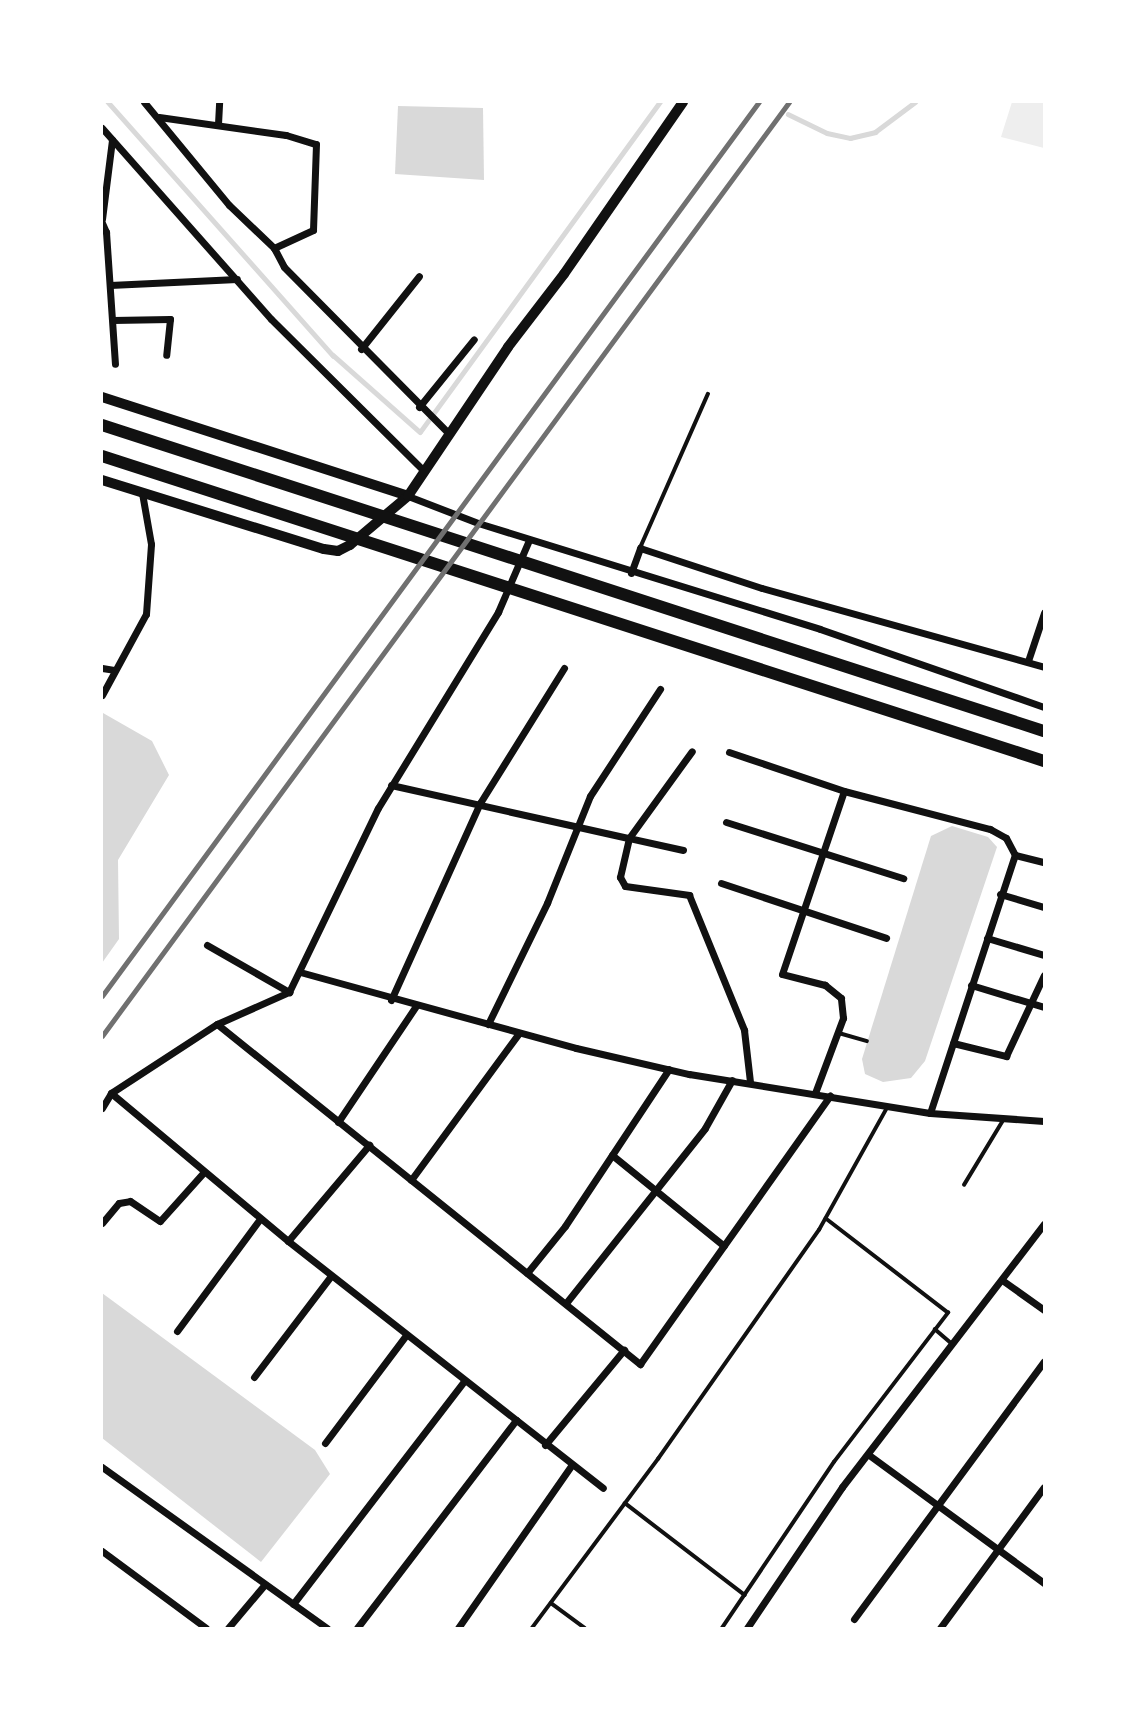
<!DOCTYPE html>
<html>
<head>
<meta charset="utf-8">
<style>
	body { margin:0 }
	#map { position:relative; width:1146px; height:1730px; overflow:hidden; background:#fff; font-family:"Playfair Display",serif }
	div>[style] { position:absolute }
	.green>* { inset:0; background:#eee }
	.water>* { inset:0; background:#d9d9d9 }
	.stream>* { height:4.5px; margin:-2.25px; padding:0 2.25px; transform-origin:2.25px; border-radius:2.25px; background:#d9d9d9 }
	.service>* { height:3.5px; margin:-1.75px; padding:0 1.75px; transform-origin:1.75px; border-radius:1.75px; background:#111 }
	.minor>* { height:7px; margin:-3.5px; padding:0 3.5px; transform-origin:3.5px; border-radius:3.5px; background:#111 }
	.tertiary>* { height:10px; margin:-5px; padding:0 5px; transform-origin:5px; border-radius:5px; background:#111 }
	.primary>* { height:12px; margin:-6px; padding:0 6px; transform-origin:6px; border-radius:6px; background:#111 }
	.rail>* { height:4.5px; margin:-2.25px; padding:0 2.25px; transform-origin:2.25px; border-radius:2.25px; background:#707070 }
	span { translate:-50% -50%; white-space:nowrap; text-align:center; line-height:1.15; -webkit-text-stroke:5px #fff; paint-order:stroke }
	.frame { position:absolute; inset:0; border:103px solid #fff; pointer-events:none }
</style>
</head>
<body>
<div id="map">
	<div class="green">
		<i style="clip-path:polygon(1012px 102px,1044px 102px,1044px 148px,1001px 137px)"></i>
	</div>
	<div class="water">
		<i style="clip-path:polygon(398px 106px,483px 108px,484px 180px,395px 174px)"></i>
		<i style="clip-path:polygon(103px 713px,152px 741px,169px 775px,118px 860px,119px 939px,102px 963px)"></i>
		<i style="clip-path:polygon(952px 826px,988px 837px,997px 847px,925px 1061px,911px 1078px,883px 1082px,865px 1074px,862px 1059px,931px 836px)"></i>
		<i style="clip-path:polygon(102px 1293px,315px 1450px,330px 1474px,261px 1562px,102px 1438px)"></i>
	</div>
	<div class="stream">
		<i style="left:108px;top:102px;width:339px;rotate:48.4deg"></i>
		<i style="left:333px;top:355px;width:116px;rotate:41.5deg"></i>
		<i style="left:420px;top:432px;width:408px;rotate:-54deg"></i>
		<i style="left:788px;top:114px;width:43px;rotate:26deg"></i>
		<i style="left:827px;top:133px;width:24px;rotate:12deg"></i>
		<i style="left:850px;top:138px;width:26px;rotate:-13deg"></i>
		<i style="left:875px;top:132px;width:50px;rotate:-36.9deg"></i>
	</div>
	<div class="service">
		<i style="left:640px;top:548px;width:168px;rotate:-66.2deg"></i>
		<i style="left:839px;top:1033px;width:29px;rotate:16deg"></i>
		<i style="left:964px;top:1185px;width:77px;rotate:-58.8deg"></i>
		<i style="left:935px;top:1329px;width:23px;rotate:41deg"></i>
		<i style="left:625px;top:1503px;width:151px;rotate:37.5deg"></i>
		<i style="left:551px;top:1603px;width:42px;rotate:36.3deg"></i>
		<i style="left:532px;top:1628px;width:211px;rotate:-53.3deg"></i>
		<i style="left:658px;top:1459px;width:280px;rotate:-54.9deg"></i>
		<i style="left:819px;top:1230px;width:140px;rotate:-60.9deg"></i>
		<i style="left:722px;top:1628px;width:200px;rotate:-56deg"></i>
		<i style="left:834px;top:1462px;width:188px;rotate:-52.6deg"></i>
		<i style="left:948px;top:1313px;width:154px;rotate:-142.4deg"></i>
	</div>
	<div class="minor">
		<i style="left:144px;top:102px;width:134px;rotate:50.5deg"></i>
		<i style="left:229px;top:205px;width:62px;rotate:43.7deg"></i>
		<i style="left:274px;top:248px;width:21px;rotate:62deg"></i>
		<i style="left:284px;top:267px;width:235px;rotate:45.3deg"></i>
		<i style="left:159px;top:117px;width:128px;rotate:8.1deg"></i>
		<i style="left:286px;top:135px;width:31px;rotate:17deg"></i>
		<i style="left:316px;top:144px;width:86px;rotate:92deg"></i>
		<i style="left:313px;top:230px;width:43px;rotate:155.2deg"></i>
		<i style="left:218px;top:124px;width:22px;rotate:-87deg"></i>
		<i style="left:102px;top:128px;width:255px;rotate:48.5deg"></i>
		<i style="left:271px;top:319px;width:216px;rotate:44.8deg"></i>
		<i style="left:102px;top:219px;width:80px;rotate:-82.8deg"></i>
		<i style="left:102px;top:223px;width:10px;rotate:66deg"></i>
		<i style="left:106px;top:232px;width:132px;rotate:86.1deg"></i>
		<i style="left:110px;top:285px;width:127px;rotate:-2.7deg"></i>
		<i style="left:113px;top:320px;width:57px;rotate:-1deg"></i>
		<i style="left:170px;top:319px;width:36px;rotate:96deg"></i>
		<i style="left:361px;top:349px;width:93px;rotate:-51.5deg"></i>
		<i style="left:419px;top:407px;width:87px;rotate:-51deg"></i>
		<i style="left:408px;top:496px;width:75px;rotate:21.1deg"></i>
		<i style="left:478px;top:523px;width:358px;rotate:17.2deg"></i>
		<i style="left:820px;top:629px;width:237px;rotate:19.2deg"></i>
		<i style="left:631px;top:573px;width:27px;rotate:-70deg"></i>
		<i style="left:640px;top:548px;width:128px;rotate:18.2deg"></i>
		<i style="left:762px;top:588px;width:293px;rotate:15.6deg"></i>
		<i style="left:1028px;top:661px;width:51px;rotate:-71.6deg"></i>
		<i style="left:102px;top:668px;width:12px;rotate:9deg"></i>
		<i style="left:102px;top:695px;width:92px;rotate:-61.5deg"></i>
		<i style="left:146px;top:614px;width:70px;rotate:-85.9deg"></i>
		<i style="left:151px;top:544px;width:52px;rotate:-100deg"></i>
		<i style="left:729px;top:752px;width:121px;rotate:18.7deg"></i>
		<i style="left:844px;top:791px;width:151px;rotate:14.6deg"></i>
		<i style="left:990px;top:829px;width:18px;rotate:29deg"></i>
		<i style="left:1006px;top:838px;width:19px;rotate:62deg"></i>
		<i style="left:391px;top:785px;width:244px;rotate:12.6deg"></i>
		<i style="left:629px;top:838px;width:107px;rotate:-54.1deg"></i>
		<i style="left:726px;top:822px;width:186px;rotate:17.6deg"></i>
		<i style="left:683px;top:850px;width:55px;rotate:-167.5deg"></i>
		<i style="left:629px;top:838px;width:40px;rotate:103deg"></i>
		<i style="left:620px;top:877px;width:10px;rotate:61deg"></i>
		<i style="left:625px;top:886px;width:65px;rotate:8deg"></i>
		<i style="left:689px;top:895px;width:146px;rotate:67.8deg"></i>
		<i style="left:744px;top:1030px;width:52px;rotate:83.4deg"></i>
		<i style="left:721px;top:883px;width:174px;rotate:18.4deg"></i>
		<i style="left:1000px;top:894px;width:46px;rotate:16.5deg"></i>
		<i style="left:987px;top:938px;width:59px;rotate:16.6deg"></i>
		<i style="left:207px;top:945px;width:95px;rotate:29.8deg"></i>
		<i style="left:300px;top:972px;width:286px;rotate:15.4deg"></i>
		<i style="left:576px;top:1048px;width:116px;rotate:13deg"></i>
		<i style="left:689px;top:1074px;width:244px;rotate:9.2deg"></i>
		<i style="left:930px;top:1113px;width:114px;rotate:4deg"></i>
		<i style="left:971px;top:985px;width:76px;rotate:16.8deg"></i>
		<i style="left:391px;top:1000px;width:216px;rotate:-65.7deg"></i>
		<i style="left:480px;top:803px;width:159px;rotate:-58.1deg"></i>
		<i style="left:217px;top:1024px;width:543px;rotate:38.79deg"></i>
		<i style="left:640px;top:1364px;width:329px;rotate:-54.7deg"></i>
		<i style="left:488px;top:1024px;width:135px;rotate:-64deg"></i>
		<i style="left:547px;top:903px;width:115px;rotate:-68.1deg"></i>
		<i style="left:590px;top:796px;width:128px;rotate:-56.8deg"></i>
		<i style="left:953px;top:1043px;width:55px;rotate:13.8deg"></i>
		<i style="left:1006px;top:1056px;width:89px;rotate:-64.9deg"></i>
		<i style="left:111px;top:1093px;width:231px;rotate:39.9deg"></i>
		<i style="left:288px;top:1241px;width:400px;rotate:38.1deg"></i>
		<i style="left:815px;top:1093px;width:80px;rotate:-69.5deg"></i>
		<i style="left:843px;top:1018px;width:20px;rotate:-96deg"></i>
		<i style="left:841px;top:998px;width:21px;rotate:-141deg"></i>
		<i style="left:825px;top:985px;width:44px;rotate:-165.7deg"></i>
		<i style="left:782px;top:974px;width:193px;rotate:-71.3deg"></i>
		<i style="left:102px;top:1108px;width:17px;rotate:-59deg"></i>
		<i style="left:111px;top:1093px;width:126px;rotate:-33.1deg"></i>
		<i style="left:217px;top:1024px;width:79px;rotate:-24deg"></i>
		<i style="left:289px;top:992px;width:204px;rotate:-64.2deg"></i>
		<i style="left:378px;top:808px;width:230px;rotate:-58.5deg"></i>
		<i style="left:498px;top:612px;width:78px;rotate:-66.7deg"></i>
		<i style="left:930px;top:1113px;width:272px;rotate:-71.8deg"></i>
		<i style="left:1015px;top:855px;width:30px;rotate:14deg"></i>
		<i style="left:338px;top:1122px;width:140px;rotate:-56.1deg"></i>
		<i style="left:612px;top:1155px;width:144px;rotate:39.1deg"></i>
		<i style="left:411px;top:1180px;width:182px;rotate:-53.7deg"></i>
		<i style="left:102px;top:1223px;width:26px;rotate:-50deg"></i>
		<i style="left:119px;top:1203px;width:11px;rotate:-10deg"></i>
		<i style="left:130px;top:1201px;width:36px;rotate:34deg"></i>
		<i style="left:160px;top:1221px;width:66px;rotate:-48.1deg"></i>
		<i style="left:288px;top:1241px;width:126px;rotate:-49.8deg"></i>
		<i style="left:527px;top:1273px;width:60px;rotate:-51deg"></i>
		<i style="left:565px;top:1226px;width:188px;rotate:-56.5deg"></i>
		<i style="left:1002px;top:1280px;width:52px;rotate:35.5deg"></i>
		<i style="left:566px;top:1303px;width:223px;rotate:-51.5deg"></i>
		<i style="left:705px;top:1128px;width:55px;rotate:-60.6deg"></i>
		<i style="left:177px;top:1331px;width:139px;rotate:-53.5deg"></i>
		<i style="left:254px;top:1377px;width:127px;rotate:-52.7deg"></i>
		<i style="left:325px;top:1443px;width:135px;rotate:-53.1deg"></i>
		<i style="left:545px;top:1445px;width:124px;rotate:-50.3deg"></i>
		<i style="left:869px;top:1455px;width:217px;rotate:36.2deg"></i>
		<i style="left:102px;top:1467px;width:277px;rotate:35.6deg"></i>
		<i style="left:102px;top:1551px;width:129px;rotate:36.5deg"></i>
		<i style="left:293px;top:1604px;width:281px;rotate:-52.5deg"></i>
		<i style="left:854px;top:1619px;width:320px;rotate:-53.6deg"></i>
		<i style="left:228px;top:1628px;width:57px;rotate:-49.9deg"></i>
		<i style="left:357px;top:1628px;width:262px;rotate:-52.6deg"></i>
		<i style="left:458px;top:1628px;width:198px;rotate:-55.1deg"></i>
		<i style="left:747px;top:1628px;width:170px;rotate:-56deg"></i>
		<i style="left:842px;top:1487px;width:332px;rotate:-52.5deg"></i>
		<i style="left:940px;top:1628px;width:175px;rotate:-53.6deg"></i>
	</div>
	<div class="tertiary">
		<i style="left:102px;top:397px;width:322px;rotate:17.9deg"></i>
		<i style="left:102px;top:480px;width:232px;rotate:17.3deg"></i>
		<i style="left:324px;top:549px;width:14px;rotate:8deg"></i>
		<i style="left:338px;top:551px;width:13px;rotate:-27deg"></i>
		<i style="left:350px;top:545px;width:76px;rotate:-40.2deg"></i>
		<i style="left:408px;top:496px;width:179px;rotate:-56.1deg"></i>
		<i style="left:508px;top:347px;width:92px;rotate:-52.5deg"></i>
		<i style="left:564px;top:274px;width:209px;rotate:-55.3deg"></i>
	</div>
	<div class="primary">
		<i style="left:102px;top:425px;width:990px;rotate:18deg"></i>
		<i style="left:102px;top:456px;width:990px;rotate:17.94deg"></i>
	</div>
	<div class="rail">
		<i style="left:102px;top:996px;width:1109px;rotate:-53.69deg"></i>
		<i style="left:102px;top:1036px;width:1159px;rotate:-53.66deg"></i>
	</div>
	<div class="frame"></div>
</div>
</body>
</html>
